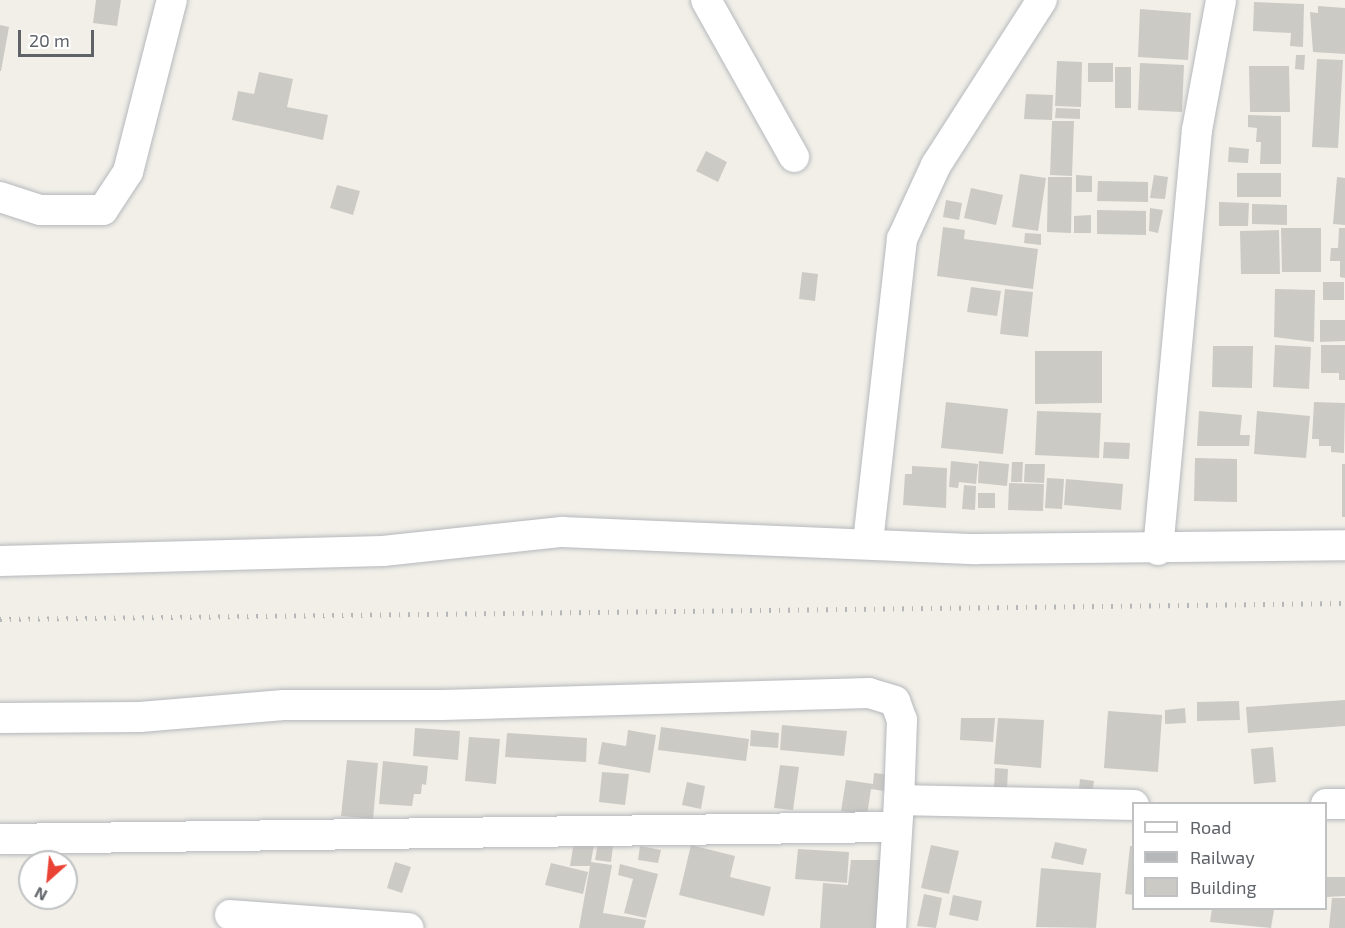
<!DOCTYPE html>
<html>
<head>
<meta charset="utf-8">
<style>
	body { margin:0 }
	#map { position:relative; width:1345px; height:928px; overflow:hidden; background:#f1efe8; font-family:"Exo 2",sans-serif }
	div>[style] { position:absolute }
	.building>* { inset:0; background:#cccac5 }
	.roads { filter:drop-shadow(0 0 2px #b5b8bc) drop-shadow(0 0 2px #b5b8bc) }
	.street>* { height:30px; margin:-15px; padding:0 15px; transform-origin:15px; border-radius:15px; background:#fff }
	.rail>* { height:4.5px; margin-top:-2.25px; transform-origin:0; background:repeating-linear-gradient(90deg,#b6b7b8 0 1.5px,transparent 0 9.5px) }
	span { translate:-50% -50%; white-space:nowrap; text-align:center; line-height:1.15; -webkit-text-stroke:4.5px #fff; paint-order:stroke }
	.legend { position:absolute; left:1132px; top:802px; width:195px; height:108px; box-sizing:border-box; background:#fff; border:2px solid #bfc1c3; margin:0; padding:8px 10px; list-style:none; font-size:18px; color:#5f6368 }
	.legend li { display:flex; align-items:center; gap:12px; height:30px }
	.legend b { width:30px; border:2px solid #bfc1c3 }
	.north { position:absolute; left:18px; top:850px; width:60px; height:60px; box-sizing:border-box; background:#fff; border:2px solid #bfc1c3; border-radius:50%; rotate:207deg; font-size:16px; font-weight:700; line-height:24px; text-align:center; color:#5f6368 }
	.north::after { content:''; display:block; margin:auto; width:21px; height:27px; background:#ea4335; clip-path:polygon(50% 0,100% 100%,50% 72%,0 100%) }
	.scale { position:absolute; left:18px; top:30px; width:76px; height:27px; box-sizing:border-box; border:3px solid #5f6368; border-top:0; padding-left:8px; font-size:18px; line-height:21px; white-space:nowrap; color:#5f6368; -webkit-text-stroke:4px #fff; paint-order:stroke }
</style>
</head>
<body>
<div id="map">
	<div class="building">
		<i style="clip-path:polygon(96px 0,121px 0,117px 26px,93px 23px)"></i>
		<i style="clip-path:polygon(1254px 2px,1304px 4px,1303px 47px,1290px 46px,1291px 33px,1253px 31px)"></i>
		<i style="clip-path:polygon(1318px 6px,1345px 8px,1345px 54px,1313px 52px,1310px 12px,1318px 13px)"></i>
		<i style="clip-path:polygon(1140px 9px,1191px 13px,1188px 60px,1138px 57px)"></i>
		<i style="clip-path:polygon(0 25px,9px 27px,1px 71px,0 71px)"></i>
		<i style="clip-path:polygon(1296px 55px,1305px 55px,1304px 70px,1295px 69px)"></i>
		<i style="clip-path:polygon(1317px 59px,1343px 60px,1338px 148px,1312px 147px)"></i>
		<i style="clip-path:polygon(1057px 61px,1082px 62px,1081px 107px,1055px 106px)"></i>
		<i style="clip-path:polygon(1088px 63px,1113px 63px,1113px 82px,1088px 82px)"></i>
		<i style="clip-path:polygon(1140px 63px,1184px 65px,1182px 112px,1138px 110px)"></i>
		<i style="clip-path:polygon(1249px 66px,1289px 66px,1290px 112px,1250px 112px)"></i>
		<i style="clip-path:polygon(1115px 67px,1131px 67px,1131px 108px,1115px 108px)"></i>
		<i style="clip-path:polygon(259px 72px,293px 79px,287px 107px,328px 115px,323px 140px,232px 120px,238px 91px,254px 94px)"></i>
		<i style="clip-path:polygon(1026px 94px,1053px 95px,1052px 120px,1024px 119px)"></i>
		<i style="clip-path:polygon(1056px 108px,1080px 109px,1080px 119px,1055px 118px)"></i>
		<i style="clip-path:polygon(1248px 115px,1281px 116px,1281px 164px,1260px 164px,1261px 142px,1256px 142px,1257px 128px,1248px 127px)"></i>
		<i style="clip-path:polygon(1052px 121px,1074px 121px,1072px 176px,1050px 175px)"></i>
		<i style="clip-path:polygon(1229px 147px,1249px 149px,1248px 163px,1228px 162px)"></i>
		<i style="clip-path:polygon(706px 151px,727px 162px,718px 182px,696px 171px)"></i>
		<i style="clip-path:polygon(1237px 173px,1281px 173px,1281px 197px,1237px 197px)"></i>
		<i style="clip-path:polygon(1020px 174px,1046px 178px,1038px 231px,1012px 227px)"></i>
		<i style="clip-path:polygon(1076px 175px,1092px 176px,1092px 192px,1076px 192px)"></i>
		<i style="clip-path:polygon(1154px 175px,1168px 177px,1165px 199px,1150px 198px)"></i>
		<i style="clip-path:polygon(1048px 177px,1072px 177px,1071px 233px,1047px 232px)"></i>
		<i style="clip-path:polygon(1337px 177px,1345px 178px,1345px 225px,1333px 224px)"></i>
		<i style="clip-path:polygon(1098px 181px,1148px 182px,1148px 202px,1097px 201px)"></i>
		<i style="clip-path:polygon(337px 185px,360px 191px,353px 215px,330px 208px)"></i>
		<i style="clip-path:polygon(971px 188px,1003px 195px,996px 225px,964px 218px)"></i>
		<i style="clip-path:polygon(946px 200px,962px 203px,959px 220px,943px 217px)"></i>
		<i style="clip-path:polygon(1219px 202px,1249px 203px,1248px 226px,1219px 226px)"></i>
		<i style="clip-path:polygon(1252px 204px,1287px 205px,1287px 225px,1252px 224px)"></i>
		<i style="clip-path:polygon(1150px 208px,1163px 210px,1158px 233px,1149px 231px)"></i>
		<i style="clip-path:polygon(1097px 210px,1146px 211px,1146px 235px,1097px 234px)"></i>
		<i style="clip-path:polygon(1091px 215px,1091px 233px,1074px 233px,1074px 216px)"></i>
		<i style="clip-path:polygon(943px 227px,965px 230px,964px 239px,1038px 249px,1033px 289px,937px 276px)"></i>
		<i style="clip-path:polygon(1281px 228px,1321px 228px,1321px 272px,1282px 272px)"></i>
		<i style="clip-path:polygon(1339px 228px,1345px 228px,1345px 278px,1340px 277px,1340px 261px,1330px 261px,1331px 248px,1338px 248px)"></i>
		<i style="clip-path:polygon(1279px 230px,1280px 274px,1241px 274px,1240px 231px)"></i>
		<i style="clip-path:polygon(1025px 233px,1041px 234px,1041px 245px,1024px 243px)"></i>
		<i style="clip-path:polygon(802px 272px,818px 274px,815px 301px,799px 299px)"></i>
		<i style="clip-path:polygon(1323px 282px,1344px 282px,1344px 300px,1323px 300px)"></i>
		<i style="clip-path:polygon(971px 287px,1001px 291px,997px 316px,967px 312px)"></i>
		<i style="clip-path:polygon(1005px 289px,1033px 292px,1028px 337px,1000px 334px)"></i>
		<i style="clip-path:polygon(1275px 289px,1315px 290px,1314px 342px,1274px 337px)"></i>
		<i style="clip-path:polygon(1320px 320px,1345px 320px,1345px 341px,1320px 342px)"></i>
		<i style="clip-path:polygon(1275px 345px,1311px 347px,1309px 389px,1273px 387px)"></i>
		<i style="clip-path:polygon(1321px 345px,1345px 345px,1345px 380px,1339px 380px,1339px 373px,1321px 373px)"></i>
		<i style="clip-path:polygon(1213px 346px,1253px 346px,1252px 388px,1212px 387px)"></i>
		<i style="clip-path:polygon(1035px 351px,1102px 351px,1102px 403px,1035px 404px)"></i>
		<i style="clip-path:polygon(946px 402px,1008px 409px,1003px 454px,941px 448px)"></i>
		<i style="clip-path:polygon(1314px 402px,1345px 403px,1344px 453px,1331px 452px,1331px 446px,1319px 446px,1319px 439px,1312px 439px)"></i>
		<i style="clip-path:polygon(1037px 411px,1101px 413px,1099px 458px,1035px 455px)"></i>
		<i style="clip-path:polygon(1199px 411px,1242px 415px,1240px 435px,1250px 435px,1249px 446px,1197px 446px)"></i>
		<i style="clip-path:polygon(1257px 411px,1310px 416px,1306px 458px,1254px 454px)"></i>
		<i style="clip-path:polygon(1104px 442px,1130px 443px,1129px 459px,1103px 458px)"></i>
		<i style="clip-path:polygon(1195px 458px,1237px 459px,1237px 502px,1194px 501px)"></i>
		<i style="clip-path:polygon(951px 461px,978px 464px,976px 484px,959px 482px,958px 488px,949px 487px)"></i>
		<i style="clip-path:polygon(979px 461px,1009px 464px,1007px 486px,978px 483px)"></i>
		<i style="clip-path:polygon(1012px 462px,1023px 462px,1022px 482px,1011px 482px)"></i>
		<i style="clip-path:polygon(1025px 464px,1045px 464px,1044px 483px,1024px 482px)"></i>
		<i style="clip-path:polygon(1342px 464px,1345px 464px,1345px 517px,1342px 517px)"></i>
		<i style="clip-path:polygon(912px 466px,947px 468px,946px 508px,903px 505px,905px 474px,912px 474px)"></i>
		<i style="clip-path:polygon(1047px 478px,1064px 479px,1062px 509px,1045px 508px)"></i>
		<i style="clip-path:polygon(1066px 479px,1123px 484px,1121px 510px,1064px 505px)"></i>
		<i style="clip-path:polygon(1009px 483px,1044px 484px,1043px 511px,1008px 510px)"></i>
		<i style="clip-path:polygon(964px 485px,976px 486px,975px 510px,962px 509px)"></i>
		<i style="clip-path:polygon(978px 493px,995px 493px,995px 508px,978px 508px)"></i>
		<i style="clip-path:polygon(1345px 700px,1345px 726px,1248px 733px,1246px 707px)"></i>
		<i style="clip-path:polygon(1239px 701px,1240px 720px,1197px 721px,1197px 702px)"></i>
		<i style="clip-path:polygon(1185px 708px,1186px 723px,1165px 724px,1165px 710px)"></i>
		<i style="clip-path:polygon(1108px 711px,1162px 715px,1158px 772px,1104px 768px)"></i>
		<i style="clip-path:polygon(961px 718px,995px 718px,993px 742px,960px 740px)"></i>
		<i style="clip-path:polygon(998px 718px,1044px 720px,1041px 768px,994px 764px)"></i>
		<i style="clip-path:polygon(782px 725px,847px 731px,844px 756px,780px 750px)"></i>
		<i style="clip-path:polygon(661px 727px,749px 739px,746px 761px,658px 750px)"></i>
		<i style="clip-path:polygon(415px 728px,460px 731px,458px 760px,413px 756px)"></i>
		<i style="clip-path:polygon(628px 730px,656px 735px,650px 773px,598px 764px,602px 742px,626px 746px)"></i>
		<i style="clip-path:polygon(751px 730px,779px 733px,778px 748px,750px 746px)"></i>
		<i style="clip-path:polygon(507px 733px,587px 738px,586px 762px,505px 757px)"></i>
		<i style="clip-path:polygon(469px 737px,500px 739px,496px 784px,465px 781px)"></i>
		<i style="clip-path:polygon(1273px 747px,1276px 782px,1254px 784px,1251px 749px)"></i>
		<i style="clip-path:polygon(347px 760px,378px 763px,373px 819px,341px 816px)"></i>
		<i style="clip-path:polygon(383px 761px,428px 766px,426px 785px,422px 784px,421px 794px,414px 794px,412px 806px,379px 804px)"></i>
		<i style="clip-path:polygon(780px 765px,799px 767px,793px 810px,774px 808px)"></i>
		<i style="clip-path:polygon(995px 768px,1008px 769px,1007px 789px,994px 788px)"></i>
		<i style="clip-path:polygon(602px 772px,629px 774px,625px 805px,599px 802px)"></i>
		<i style="clip-path:polygon(874px 773px,892px 775px,890px 792px,871px 789px,867px 815px,841px 811px,846px 780px,873px 784px)"></i>
		<i style="clip-path:polygon(1080px 779px,1094px 781px,1091px 801px,1078px 799px)"></i>
		<i style="clip-path:polygon(687px 782px,705px 786px,701px 809px,682px 805px)"></i>
		<i style="clip-path:polygon(574px 842px,594px 844px,591px 862px,612px 865px,603px 913px,646px 920px,644px 928px,579px 928px,590px 866px,570px 866px)"></i>
		<i style="clip-path:polygon(1055px 842px,1087px 849px,1083px 865px,1051px 858px)"></i>
		<i style="clip-path:polygon(598px 843px,613px 846px,611px 862px,595px 860px)"></i>
		<i style="clip-path:polygon(691px 845px,735px 856px,730px 877px,771px 887px,764px 916px,679px 895px)"></i>
		<i style="clip-path:polygon(931px 845px,959px 851px,949px 894px,921px 888px)"></i>
		<i style="clip-path:polygon(640px 846px,661px 850px,658px 863px,638px 860px)"></i>
		<i style="clip-path:polygon(1130px 846px,1134px 846px,1134px 895px,1125px 894px)"></i>
		<i style="clip-path:polygon(798px 849px,849px 852px,847px 883px,795px 879px)"></i>
		<i style="clip-path:polygon(851px 860px,883px 860px,879px 928px,820px 928px,823px 883px,848px 885px)"></i>
		<i style="clip-path:polygon(395px 862px,411px 867px,402px 893px,387px 888px)"></i>
		<i style="clip-path:polygon(551px 863px,588px 872px,583px 894px,545px 885px)"></i>
		<i style="clip-path:polygon(620px 864px,658px 874px,646px 918px,624px 913px,633px 879px,618px 875px)"></i>
		<i style="clip-path:polygon(1041px 868px,1101px 873px,1096px 928px,1036px 927px)"></i>
		<i style="clip-path:polygon(1326px 877px,1345px 877px,1345px 896px,1326px 897px)"></i>
		<i style="clip-path:polygon(924px 894px,942px 898px,936px 928px,917px 926px)"></i>
		<i style="clip-path:polygon(953px 895px,982px 901px,978px 921px,949px 915px)"></i>
		<i style="clip-path:polygon(1332px 898px,1345px 898px,1345px 928px,1329px 928px)"></i>
		<i style="clip-path:polygon(1212px 908px,1274px 910px,1271px 928px,1210px 922px)"></i>
	</div>
	<div class="roads">
		<div class="street">
			<i style="left:706px;top:0;width:180px;rotate:60.7deg"></i>
			<i style="left:0;top:197px;width:42px;rotate:18deg"></i>
			<i style="left:40px;top:210px;width:63px"></i>
			<i style="left:103px;top:210px;width:45px;rotate:-56.7deg"></i>
			<i style="left:128px;top:172px;width:178px;rotate:-75.7deg"></i>
			<i style="left:868px;top:542px;width:305px;rotate:-83.6deg"></i>
			<i style="left:902px;top:239px;width:81px;rotate:-65.3deg"></i>
			<i style="left:936px;top:165px;width:196px;rotate:-57.3deg"></i>
			<i style="left:1158px;top:550px;width:422px;rotate:-84.7deg"></i>
			<i style="left:1197px;top:130px;width:132px;rotate:-79.5deg"></i>
			<i style="left:0;top:561px;width:383px;rotate:-1.5deg"></i>
			<i style="left:383px;top:551px;width:180px;rotate:-6.1deg"></i>
			<i style="left:562px;top:532px;width:414px;rotate:2.4deg"></i>
			<i style="left:976px;top:549px;width:369px;rotate:-0.6deg"></i>
			<i style="left:0;top:718px;width:140px;rotate:-0.4deg"></i>
			<i style="left:140px;top:717px;width:144px;rotate:-4.8deg"></i>
			<i style="left:284px;top:705px;width:158px"></i>
			<i style="left:442px;top:705px;width:427px;rotate:-1.6deg"></i>
			<i style="left:869px;top:693px;width:27px;rotate:17deg"></i>
			<i style="left:895px;top:701px;width:20px;rotate:70deg"></i>
			<i style="left:902px;top:720px;width:80px;rotate:92.1deg"></i>
			<i style="left:1326px;top:804px;width:19px"></i>
			<i style="left:0;top:839px;width:897px;rotate:-0.77deg"></i>
			<i style="left:230px;top:915px;width:179px;rotate:4.2deg"></i>
			<i style="left:891px;top:928px;width:128px;rotate:-86.4deg"></i>
			<i style="left:899px;top:800px;width:235px;rotate:1.2deg"></i>
		</div>
	</div>
	<div class="rail">
		<i style="left:0;top:619px;width:1345px;rotate:-0.68deg"></i>
	</div>
	<ul class="legend">
	<li><b style="height:8px;background:#fff"></b>Road</li>
	<li><b style="height:8px;background:#b6b7b8"></b>Railway</li>
	<li><b style="height:16px;background:#cccac5"></b>Building</li>
	</ul>
	<div class="north">N</div>
	<div class="scale">20 m</div>
</div>
</body>
</html>
